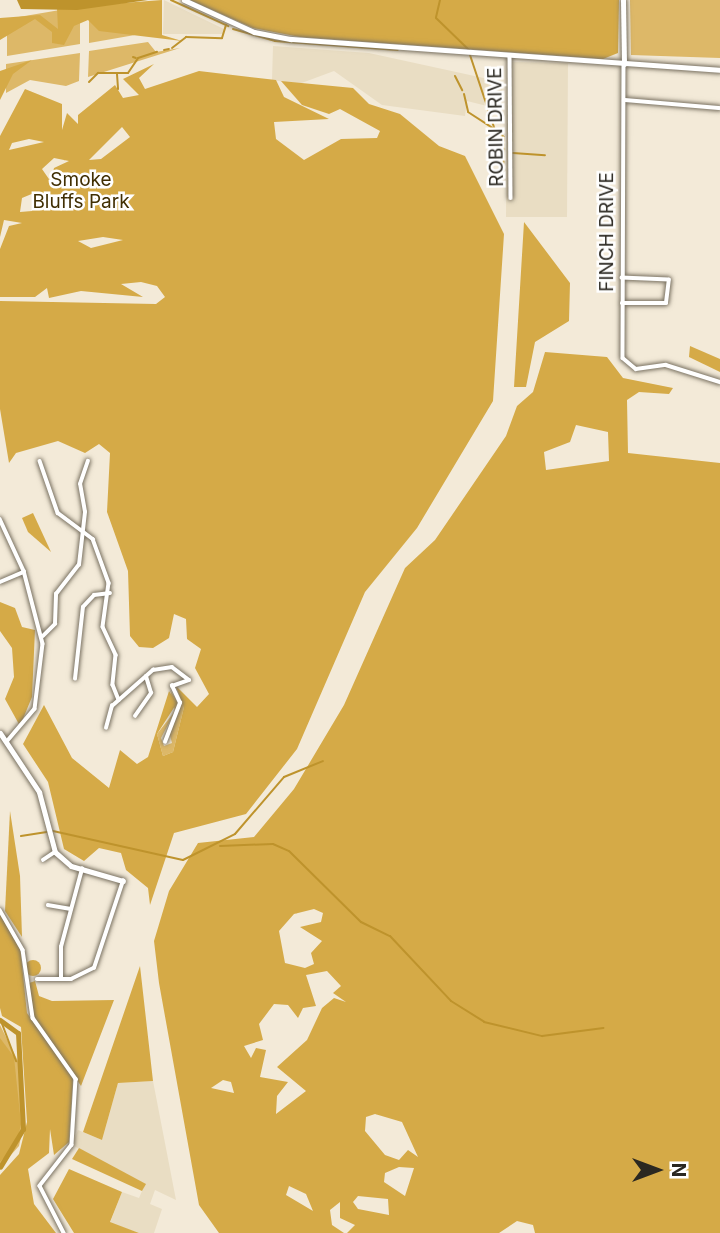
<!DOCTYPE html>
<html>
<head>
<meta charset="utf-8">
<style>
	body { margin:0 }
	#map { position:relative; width:720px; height:1233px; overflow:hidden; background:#f3ead8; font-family:Inter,sans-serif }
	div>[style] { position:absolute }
	.built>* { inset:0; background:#e9ddc3 }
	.green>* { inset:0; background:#ddb868 }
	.forest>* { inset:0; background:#d5aa47 }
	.round { border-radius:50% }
	.water>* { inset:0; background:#be932c }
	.stream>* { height:2px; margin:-1px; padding:0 1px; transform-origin:1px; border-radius:1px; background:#be932c }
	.river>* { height:5px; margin:-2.5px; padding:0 2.5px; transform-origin:2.5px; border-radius:2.5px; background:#be932c }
	.roads { filter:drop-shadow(0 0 2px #797161) drop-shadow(0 0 2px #797161) }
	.minor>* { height:3.5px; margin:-1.75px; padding:0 1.75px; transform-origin:1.75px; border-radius:1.75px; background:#fff }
	.tertiary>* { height:5px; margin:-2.5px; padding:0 2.5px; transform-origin:2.5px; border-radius:2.5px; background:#fff }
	span { translate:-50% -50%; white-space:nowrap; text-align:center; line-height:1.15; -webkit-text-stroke:5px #fff; paint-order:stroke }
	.street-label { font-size:19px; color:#2b2821 }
	.park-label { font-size:19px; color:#412f03 }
	.north { position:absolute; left:622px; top:1135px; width:70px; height:70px; -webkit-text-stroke:5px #fff; paint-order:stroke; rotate:90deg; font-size:19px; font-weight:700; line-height:28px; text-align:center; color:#2b2821 }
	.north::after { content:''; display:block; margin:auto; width:24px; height:32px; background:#2b2821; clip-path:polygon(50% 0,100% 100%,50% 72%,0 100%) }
</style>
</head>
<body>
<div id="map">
	<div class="built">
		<i style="clip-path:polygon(164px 0,224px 29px,224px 34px,163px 34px)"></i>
		<i style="clip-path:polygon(273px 46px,369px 53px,502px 82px,503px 110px,467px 101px,465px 116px,382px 105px,334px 71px,299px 84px,272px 80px)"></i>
		<i style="clip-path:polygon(507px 62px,568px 63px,567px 217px,506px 217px)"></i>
		<i style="clip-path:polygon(153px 1081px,176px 1200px,155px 1190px,150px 1204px,162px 1209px,154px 1233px,139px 1233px,110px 1223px,122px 1192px,139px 1198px,145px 1184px,72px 1145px,78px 1130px,102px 1140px,118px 1083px)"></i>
	</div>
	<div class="green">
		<i style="clip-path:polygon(630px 0,720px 0,720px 58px,631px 55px)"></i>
		<i style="clip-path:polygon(60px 10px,80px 12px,80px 44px,7px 56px,7px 19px)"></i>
		<i style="clip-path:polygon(89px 10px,135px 35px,89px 43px)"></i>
		<i style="clip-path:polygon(148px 42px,156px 52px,180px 48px,88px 77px,89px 51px)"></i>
		<i style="clip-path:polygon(80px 53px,79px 81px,66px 86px,30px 80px,6px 93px,6px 64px)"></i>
		<i style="clip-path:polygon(176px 686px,184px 701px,184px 707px,173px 752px,163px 756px,157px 734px,175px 711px,170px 690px,179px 704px,161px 738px,164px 746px,172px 743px,169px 732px,182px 703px)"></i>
		<i style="clip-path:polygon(0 1025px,19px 1063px,25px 1120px,19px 1146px,0 1167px)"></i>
	</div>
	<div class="forest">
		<i style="clip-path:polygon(162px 0,162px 35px,182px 41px,99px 31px,88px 20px,74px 26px,64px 45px,52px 43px,52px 32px,35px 19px,0 40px,0 18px,40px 15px,58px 29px,57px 8px)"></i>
		<i style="clip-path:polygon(190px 0,619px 0,618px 53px,603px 59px,300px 37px,253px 28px)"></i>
		<i style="clip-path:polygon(32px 60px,13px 74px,0 100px,0 71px)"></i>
		<i style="clip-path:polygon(evenodd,154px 64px,139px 78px,145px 89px,199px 71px,276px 80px,284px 97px,329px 119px,274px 122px,276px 139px,304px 160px,341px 139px,377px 138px,380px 131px,340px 109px,329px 114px,302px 105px,281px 81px,353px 88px,369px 104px,400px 114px,439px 146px,465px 156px,504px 234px,493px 401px,417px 528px,365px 592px,297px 749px,246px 814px,174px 833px,150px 905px,148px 888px,126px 870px,121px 853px,99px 848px,84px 861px,64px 849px,48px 782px,23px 744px,44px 705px,72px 758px,109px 788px,120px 750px,137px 764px,148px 757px,169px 691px,177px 703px,157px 734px,163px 756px,173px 752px,184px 707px,176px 686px,197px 707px,209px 694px,195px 668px,201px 649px,187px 639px,186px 619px,174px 614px,169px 638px,153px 648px,139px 647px,130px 636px,128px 571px,107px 512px,110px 453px,99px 444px,85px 453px,58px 441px,16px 453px,9px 463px,0 409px,0 301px,156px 304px,165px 297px,157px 286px,141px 282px,121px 284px,143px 297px,81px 291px,49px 298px,47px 288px,35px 297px,0 297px,0 249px,9px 226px,22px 223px,4px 220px,0 237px,0 136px,25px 89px,62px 104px,62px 130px,67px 113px,78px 124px,78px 115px,115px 85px,123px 98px,139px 95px,123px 79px,154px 64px,122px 127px,130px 137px,101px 159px,89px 160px,122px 127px,154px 64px,29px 139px,44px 142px,9px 150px,12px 143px,29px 139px,154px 64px,54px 158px,69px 161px,54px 168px,51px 182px,42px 169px,54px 158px,154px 64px,34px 193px,32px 211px,20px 212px,22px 198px,34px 193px,154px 64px,103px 237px,123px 240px,91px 248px,78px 241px,103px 237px)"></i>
		<i style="clip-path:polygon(524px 222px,570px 283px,569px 321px,535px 342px,526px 387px,514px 387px)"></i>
		<i style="clip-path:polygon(690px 346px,720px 359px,720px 372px,689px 357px)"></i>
		<i style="clip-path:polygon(evenodd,545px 352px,607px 357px,623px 378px,673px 388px,669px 394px,639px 392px,627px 400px,628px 453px,720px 463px,720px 1233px,535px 1233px,533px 1225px,517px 1221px,499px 1233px,347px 1233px,355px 1225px,340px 1218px,340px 1202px,330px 1210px,332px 1225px,344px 1233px,219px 1233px,199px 1205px,159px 983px,154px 941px,169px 891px,198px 843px,254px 837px,294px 789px,344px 705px,405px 568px,435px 540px,506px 436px,517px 406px,533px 392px,545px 352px,576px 425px,608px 432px,609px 461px,546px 470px,544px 452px,570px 442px,576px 425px,545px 352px,314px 909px,323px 913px,321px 922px,300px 927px,322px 941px,311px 953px,314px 964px,305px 968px,285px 963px,279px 931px,294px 914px,314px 909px,545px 352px,327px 971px,341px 986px,333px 993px,346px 1002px,334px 998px,322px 1008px,307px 1040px,277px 1067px,306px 1091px,276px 1114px,277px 1096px,288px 1082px,260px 1077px,266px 1050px,256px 1048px,251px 1058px,244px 1046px,263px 1040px,259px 1024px,274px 1004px,288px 1005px,298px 1018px,303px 1008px,316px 1006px,306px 975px,327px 971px,545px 352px,223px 1080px,231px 1082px,234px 1093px,211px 1088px,223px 1080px,545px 352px,375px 1114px,402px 1122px,418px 1157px,408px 1150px,399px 1160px,385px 1155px,365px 1131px,366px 1117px,375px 1114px,545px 352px,399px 1167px,414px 1168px,405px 1196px,384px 1182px,385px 1173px,399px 1167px,545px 352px,289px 1186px,306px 1194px,313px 1211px,286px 1195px,289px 1186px,545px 352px,358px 1196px,388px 1199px,389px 1215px,358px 1209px,353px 1202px,358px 1196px)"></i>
		<i style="clip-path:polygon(33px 513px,51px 552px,28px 532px,22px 518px)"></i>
		<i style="clip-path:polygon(0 602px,15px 608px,22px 627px,35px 630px,32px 697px,20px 726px,5px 699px,14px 677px,12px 648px,0 631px)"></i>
		<i style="clip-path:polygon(10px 811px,20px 876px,22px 937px,5px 911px)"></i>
		<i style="clip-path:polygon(0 915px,20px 946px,27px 1013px,73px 1079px,69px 1142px,54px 1155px,50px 1129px,49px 1153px,28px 1169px,34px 1204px,56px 1233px,0 1233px,0 1175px,19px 1154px,27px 1122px,21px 1027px,2px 1016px,0 1008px)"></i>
		<i class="round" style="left:25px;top:960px;width:16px;height:16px"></i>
		<i style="clip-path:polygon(140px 966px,153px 1081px,118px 1083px,102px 1140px,83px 1132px)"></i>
		<i style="clip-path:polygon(35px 981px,39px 996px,52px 1001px,114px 1000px,81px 1086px,34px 1016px,29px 983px)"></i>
		<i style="clip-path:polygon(0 1038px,14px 1057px,21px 1124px,17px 1143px,0 1162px)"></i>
		<i style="clip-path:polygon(79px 1148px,146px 1184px,142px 1191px,72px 1159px)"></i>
		<i style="clip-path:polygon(69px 1169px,122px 1192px,110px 1222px,139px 1233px,74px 1233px,53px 1199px)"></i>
	</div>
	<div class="water">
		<i style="clip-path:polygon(17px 0,148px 0,77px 10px,21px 9px)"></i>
	</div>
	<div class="stream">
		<i style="left:171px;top:0;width:63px;rotate:24.5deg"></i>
		<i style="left:440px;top:0;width:18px;rotate:103deg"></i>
		<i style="left:436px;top:18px;width:46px;rotate:44.1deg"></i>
		<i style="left:233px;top:29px;width:44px;rotate:15.9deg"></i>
		<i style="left:275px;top:41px;width:123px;rotate:4.2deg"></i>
		<i style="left:172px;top:48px;width:18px;rotate:-38deg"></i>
		<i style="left:186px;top:37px;width:36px;rotate:2deg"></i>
		<i style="left:222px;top:38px;width:14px;rotate:-73deg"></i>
		<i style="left:164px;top:50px;width:5px;rotate:-11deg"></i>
		<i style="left:470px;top:55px;width:79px;rotate:71.6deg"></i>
		<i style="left:495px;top:130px;width:11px;rotate:38deg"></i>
		<i style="left:504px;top:137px;width:41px;rotate:91.4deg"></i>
		<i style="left:133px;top:57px;width:3px;rotate:18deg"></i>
		<i style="left:117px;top:74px;width:15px;rotate:86deg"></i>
		<i style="left:455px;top:76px;width:16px;rotate:63deg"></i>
		<i style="left:89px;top:82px;width:13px;rotate:-45deg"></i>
		<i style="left:98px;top:73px;width:30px"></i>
		<i style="left:128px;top:73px;width:18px;rotate:-56deg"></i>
		<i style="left:138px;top:58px;width:20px;rotate:-18deg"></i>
		<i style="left:464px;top:94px;width:18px;rotate:77deg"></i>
		<i style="left:468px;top:112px;width:31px;rotate:33deg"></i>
		<i style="left:513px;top:153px;width:32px;rotate:4deg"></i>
		<i style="left:53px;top:831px;width:133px;rotate:12.6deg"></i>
		<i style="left:183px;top:860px;width:58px;rotate:-26.6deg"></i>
		<i style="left:235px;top:834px;width:75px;rotate:-49.3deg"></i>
		<i style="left:284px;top:777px;width:42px;rotate:-22.3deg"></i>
		<i style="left:21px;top:836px;width:26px;rotate:-9deg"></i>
		<i style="left:220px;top:846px;width:53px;rotate:-2.2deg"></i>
		<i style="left:273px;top:844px;width:17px;rotate:24deg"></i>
		<i style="left:289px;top:851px;width:101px;rotate:44.6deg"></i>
		<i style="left:361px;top:922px;width:32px;rotate:26deg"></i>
		<i style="left:390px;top:936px;width:89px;rotate:46.8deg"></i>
		<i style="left:451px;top:1001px;width:39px;rotate:32deg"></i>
		<i style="left:484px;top:1022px;width:60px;rotate:13.6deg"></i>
		<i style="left:542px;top:1036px;width:62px;rotate:-7.5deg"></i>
		<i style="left:1px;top:1021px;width:43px;rotate:69.4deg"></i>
	</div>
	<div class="river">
		<i style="left:0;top:1020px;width:22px;rotate:36deg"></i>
		<i style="left:18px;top:1033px;width:96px;rotate:87deg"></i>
		<i style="left:23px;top:1129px;width:44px;rotate:121.2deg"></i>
	</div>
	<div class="roads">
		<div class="minor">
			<i style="left:510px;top:55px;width:143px;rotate:89.6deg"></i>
			<i style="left:624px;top:64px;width:294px;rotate:90.2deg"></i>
			<i style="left:623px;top:358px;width:17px;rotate:40deg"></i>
			<i style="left:636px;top:369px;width:30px;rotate:-8deg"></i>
			<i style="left:666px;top:365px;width:57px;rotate:17.5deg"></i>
			<i style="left:624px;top:100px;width:96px;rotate:4.8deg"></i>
			<i style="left:622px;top:303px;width:44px"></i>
			<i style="left:666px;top:303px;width:23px;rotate:-83deg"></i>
			<i style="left:669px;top:280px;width:47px;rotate:-177.6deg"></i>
			<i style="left:40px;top:461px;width:55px;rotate:70.9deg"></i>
			<i style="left:58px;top:513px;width:44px;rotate:36.6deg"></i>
			<i style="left:93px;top:539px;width:47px;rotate:70deg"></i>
			<i style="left:109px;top:583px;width:44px;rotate:97.8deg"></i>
			<i style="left:103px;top:627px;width:31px;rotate:65deg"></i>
			<i style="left:116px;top:655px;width:30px;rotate:96deg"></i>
			<i style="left:113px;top:685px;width:16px;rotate:68deg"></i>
			<i style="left:0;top:519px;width:57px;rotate:65.2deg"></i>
			<i style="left:24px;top:571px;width:75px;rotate:75.4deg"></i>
			<i style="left:43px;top:644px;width:65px;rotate:97deg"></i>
			<i style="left:35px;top:709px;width:43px;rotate:130.3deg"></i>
			<i style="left:0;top:582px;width:26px;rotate:-23deg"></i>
			<i style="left:43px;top:636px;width:17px;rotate:-45deg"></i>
			<i style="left:55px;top:624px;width:30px;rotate:-88deg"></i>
			<i style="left:56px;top:594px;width:37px;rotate:-52deg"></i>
			<i style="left:79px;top:565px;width:53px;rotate:-83.5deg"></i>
			<i style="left:85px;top:512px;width:28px;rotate:-100deg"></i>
			<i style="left:80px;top:484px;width:24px;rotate:-71deg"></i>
			<i style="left:75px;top:679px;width:72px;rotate:-83.7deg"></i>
			<i style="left:83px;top:607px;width:16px;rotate:-47deg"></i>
			<i style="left:94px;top:595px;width:16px;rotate:-7deg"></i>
			<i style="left:135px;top:716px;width:28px;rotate:-55deg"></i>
			<i style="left:151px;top:693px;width:17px;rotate:-107deg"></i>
			<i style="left:106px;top:728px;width:23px;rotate:-75deg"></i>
			<i style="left:112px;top:706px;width:55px;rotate:-41.3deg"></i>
			<i style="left:153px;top:670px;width:19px;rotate:-9deg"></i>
			<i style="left:172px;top:667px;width:21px;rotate:37deg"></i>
			<i style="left:165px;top:742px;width:42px;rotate:-69deg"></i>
			<i style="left:180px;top:703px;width:19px;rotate:-115deg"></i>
			<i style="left:172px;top:686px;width:18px;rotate:-19deg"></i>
			<i style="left:43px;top:860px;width:14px;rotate:-34deg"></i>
			<i style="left:48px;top:905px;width:23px;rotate:10deg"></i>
			<i style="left:0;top:910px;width:46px;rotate:60.1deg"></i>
			<i style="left:23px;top:950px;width:69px;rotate:81.6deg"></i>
			<i style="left:33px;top:1018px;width:75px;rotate:54.8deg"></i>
			<i style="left:76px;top:1079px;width:66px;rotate:93.5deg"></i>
			<i style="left:72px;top:1145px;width:52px;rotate:128deg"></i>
			<i style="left:40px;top:1186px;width:53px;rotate:62.9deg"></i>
			<i style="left:37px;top:979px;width:34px"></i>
			<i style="left:71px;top:979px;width:25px;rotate:-26deg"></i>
			<i style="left:94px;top:968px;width:92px;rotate:-71.6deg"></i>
			<i style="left:61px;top:979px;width:32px;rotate:-90deg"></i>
			<i style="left:61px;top:947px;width:81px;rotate:-74.9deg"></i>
		</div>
		<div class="tertiary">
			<i style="left:184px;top:0;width:77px;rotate:24.6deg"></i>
			<i style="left:254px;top:32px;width:38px;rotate:11deg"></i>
			<i style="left:291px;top:39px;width:430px;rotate:4.1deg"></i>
			<i style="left:623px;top:0;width:64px;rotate:89.1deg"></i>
			<i style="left:0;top:733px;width:71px;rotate:56.5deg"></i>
			<i style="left:39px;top:792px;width:62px;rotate:75.1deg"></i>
			<i style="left:55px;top:852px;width:21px;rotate:41deg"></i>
			<i style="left:71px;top:866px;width:54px;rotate:16.1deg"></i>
		</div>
	</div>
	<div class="street-label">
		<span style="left:496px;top:127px;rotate:-91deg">ROBIN DRIVE</span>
		<span style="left:607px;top:232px;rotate:-90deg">FINCH DRIVE</span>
	</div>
	<div class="park-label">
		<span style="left:81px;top:191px">Smoke<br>Bluffs Park</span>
	</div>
	<div class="north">N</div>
</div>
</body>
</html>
